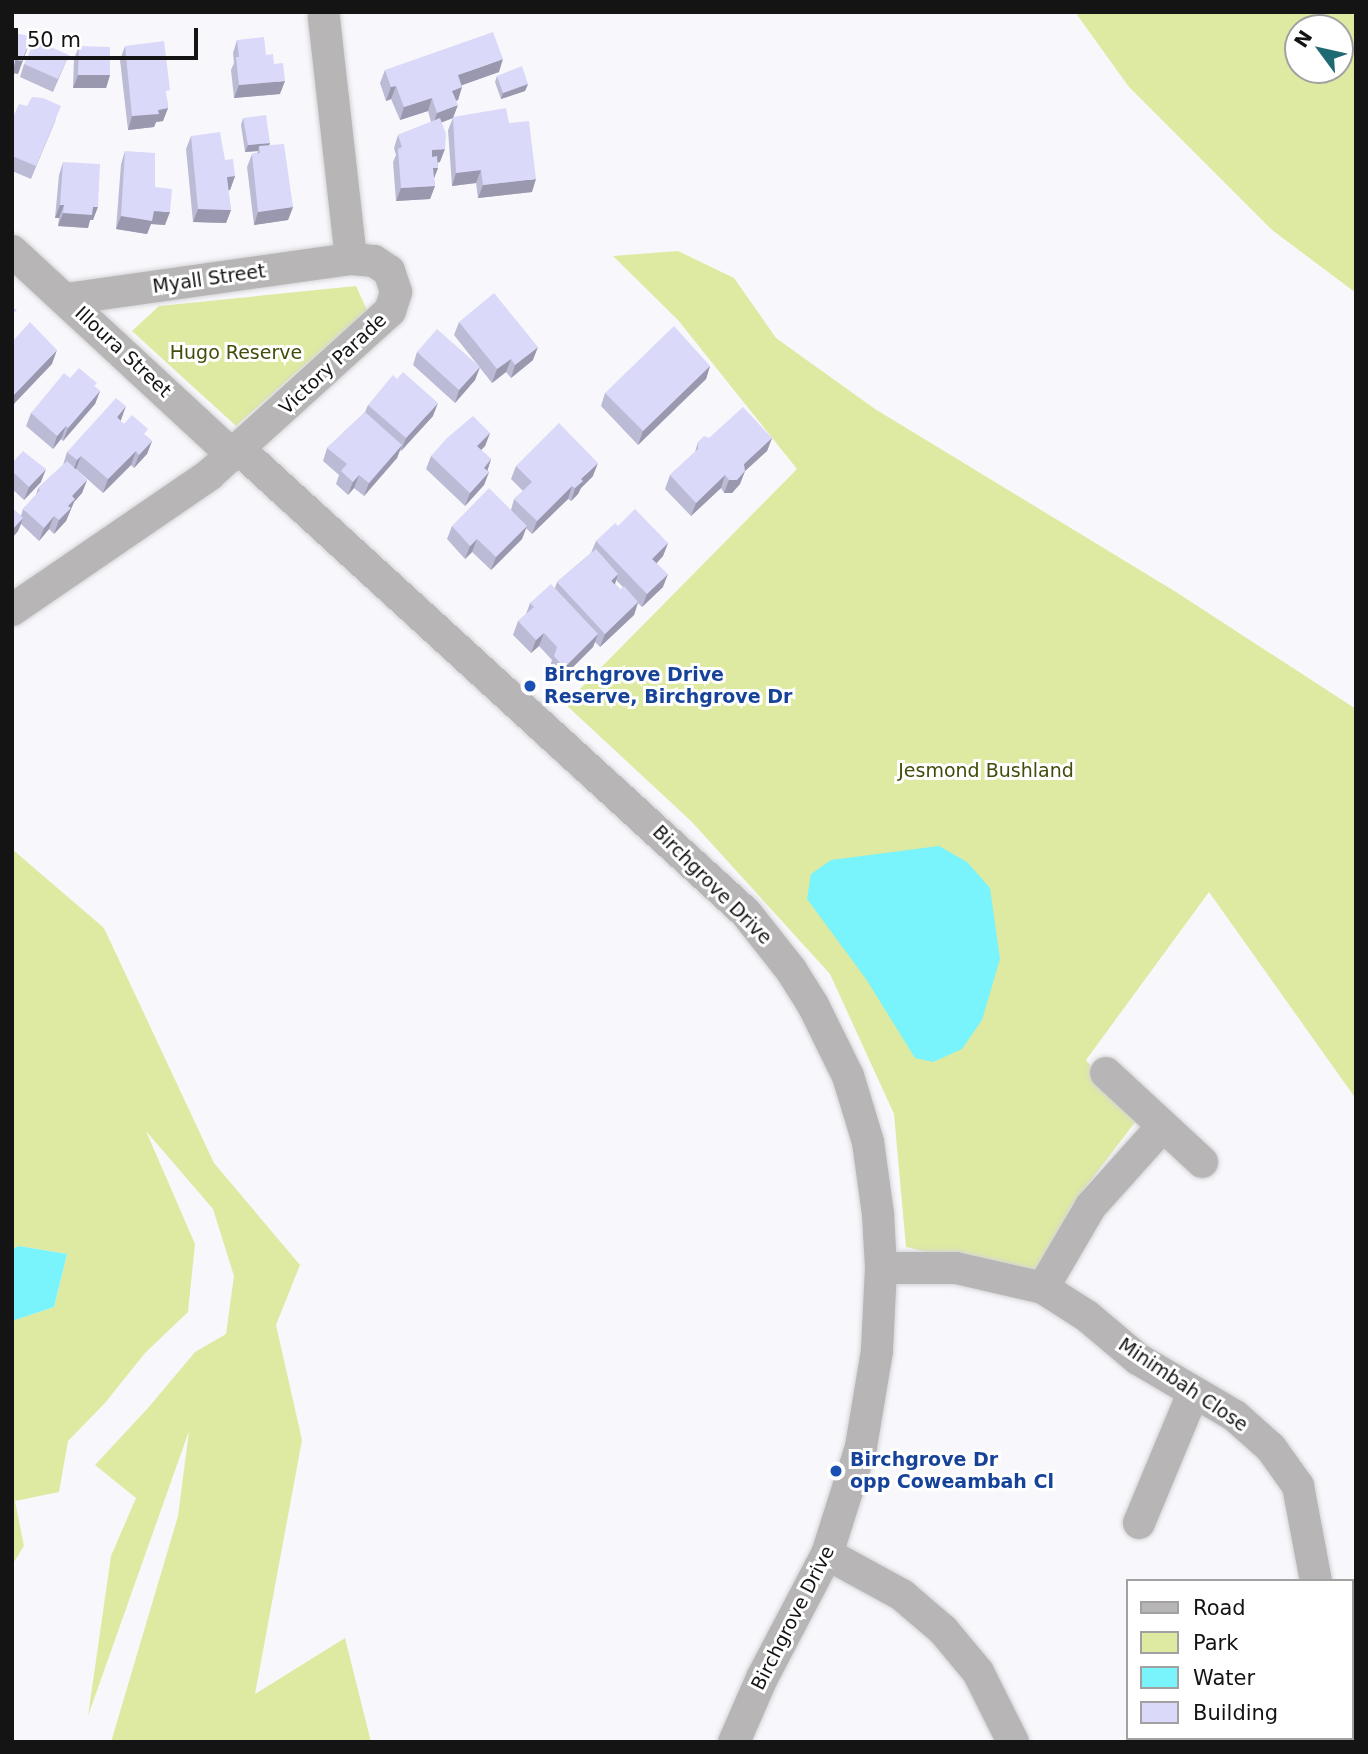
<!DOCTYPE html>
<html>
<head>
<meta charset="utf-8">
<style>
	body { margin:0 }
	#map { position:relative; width:1368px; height:1754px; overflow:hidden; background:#f8f8fc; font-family:"DejaVu Sans",sans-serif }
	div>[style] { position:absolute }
	.green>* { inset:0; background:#deeaa2 }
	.water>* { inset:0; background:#79f3fc }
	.roads { filter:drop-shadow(0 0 2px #d4d4d7) drop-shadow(0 0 2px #d4d4d7) }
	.minor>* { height:32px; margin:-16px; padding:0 16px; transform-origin:16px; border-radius:16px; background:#b7b5b5 }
	.wall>* { inset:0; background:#bbbbd6 }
	.shaded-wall>* { inset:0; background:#9998ae }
	.building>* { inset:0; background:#dad9f9 }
	.dots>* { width:19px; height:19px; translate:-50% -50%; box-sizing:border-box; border:4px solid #fff; border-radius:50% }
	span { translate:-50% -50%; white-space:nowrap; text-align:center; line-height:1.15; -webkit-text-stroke:6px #fff; paint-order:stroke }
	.street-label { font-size:19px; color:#141415 }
	.park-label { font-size:19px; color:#444c0b }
	.transit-label { font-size:19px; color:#164399; font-weight:700 }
	.left { translate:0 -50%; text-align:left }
	.frame { position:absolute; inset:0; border:14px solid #141415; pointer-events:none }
	.legend { position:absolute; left:1126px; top:1579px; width:228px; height:161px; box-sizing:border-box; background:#fff; border:2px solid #a1a1a1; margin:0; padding:9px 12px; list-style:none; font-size:21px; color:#141415 }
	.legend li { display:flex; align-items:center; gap:14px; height:35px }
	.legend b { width:35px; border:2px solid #a1a1a1 }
	.north { position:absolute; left:1284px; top:14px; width:70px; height:70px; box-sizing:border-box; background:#fff; border:2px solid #a1a1a1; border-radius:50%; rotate:303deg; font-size:19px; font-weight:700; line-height:28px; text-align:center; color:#141415 }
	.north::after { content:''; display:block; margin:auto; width:24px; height:32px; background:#1f6973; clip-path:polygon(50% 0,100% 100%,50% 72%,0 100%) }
	.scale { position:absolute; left:14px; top:28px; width:184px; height:32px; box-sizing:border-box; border:4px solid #141415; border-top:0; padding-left:9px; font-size:21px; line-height:24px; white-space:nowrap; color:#141415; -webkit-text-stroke:5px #fff; paint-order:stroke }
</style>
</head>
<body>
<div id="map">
	<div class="green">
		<i style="clip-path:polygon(evenodd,1075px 12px,1356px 12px,1356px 293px,1272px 230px,1129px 87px,1075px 12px,1298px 28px,1340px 28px,1340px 70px,1298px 70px,1298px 28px)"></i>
		<i style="clip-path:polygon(678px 251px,734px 278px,776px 338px,875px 409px,1176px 592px,1356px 709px,1356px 1099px,1209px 892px,1086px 1060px,1136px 1121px,1072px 1205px,1033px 1278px,906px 1247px,894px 1114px,830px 974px,691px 821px,565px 704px,797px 469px,678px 320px,613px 256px)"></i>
		<i style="clip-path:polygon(356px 286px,367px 310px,236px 426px,132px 331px,159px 306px)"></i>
		<i style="clip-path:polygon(12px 849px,104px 928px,214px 1163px,300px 1265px,276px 1325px,302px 1440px,255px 1694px,345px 1638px,371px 1742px,111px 1742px,178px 1516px,189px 1431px,88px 1716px,111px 1556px,136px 1498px,95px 1465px,148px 1408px,195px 1352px,226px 1334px,234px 1276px,213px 1209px,146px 1131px,195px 1244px,188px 1312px,145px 1353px,105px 1403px,68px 1441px,59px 1492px,15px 1501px,24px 1546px,12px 1565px,12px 1321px,54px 1307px,67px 1254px,19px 1246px,12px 1249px)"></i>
	</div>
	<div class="water">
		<i style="clip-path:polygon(939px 846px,967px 862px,990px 888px,1000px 959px,982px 1020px,962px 1049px,933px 1062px,915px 1058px,866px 979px,807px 899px,811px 874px,831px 860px)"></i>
		<i style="clip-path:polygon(19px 1246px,67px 1254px,54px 1307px,12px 1321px,12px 1249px)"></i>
	</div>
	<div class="roads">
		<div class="minor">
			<i style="left:12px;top:251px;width:301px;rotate:42.8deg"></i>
			<i style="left:66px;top:299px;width:288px;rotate:-8deg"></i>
			<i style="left:240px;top:450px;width:686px;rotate:42.46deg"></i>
			<i style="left:746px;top:913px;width:73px;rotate:51.7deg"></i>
			<i style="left:791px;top:970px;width:41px;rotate:57.8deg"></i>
			<i style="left:813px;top:1005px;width:79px;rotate:63.8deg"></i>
			<i style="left:848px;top:1076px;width:69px;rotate:73.1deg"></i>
			<i style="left:868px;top:1142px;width:73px;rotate:82.1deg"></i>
			<i style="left:878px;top:1214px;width:54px;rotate:86.8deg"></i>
			<i style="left:881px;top:1268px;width:83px;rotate:92.8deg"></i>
			<i style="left:877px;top:1351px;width:97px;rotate:99.5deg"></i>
			<i style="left:861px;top:1447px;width:112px;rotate:107.6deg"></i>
			<i style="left:827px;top:1554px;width:140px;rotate:117.7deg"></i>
			<i style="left:762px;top:1678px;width:70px;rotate:113.6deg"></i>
			<i style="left:12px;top:610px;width:239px;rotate:-34.4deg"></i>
			<i style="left:209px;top:475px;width:244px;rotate:-42.2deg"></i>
			<i style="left:390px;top:311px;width:20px;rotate:-72deg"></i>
			<i style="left:396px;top:292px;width:22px;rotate:-108deg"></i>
			<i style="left:389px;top:271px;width:18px;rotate:-146deg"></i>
			<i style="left:374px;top:261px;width:23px;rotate:-175deg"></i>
			<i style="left:351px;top:259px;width:243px;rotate:-96.4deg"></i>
			<i style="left:1106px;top:1073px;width:131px;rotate:42.8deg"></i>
			<i style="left:881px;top:1268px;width:75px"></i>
			<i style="left:956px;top:1268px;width:89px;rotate:12.9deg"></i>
			<i style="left:1043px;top:1288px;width:52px;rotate:32.5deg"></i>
			<i style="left:1087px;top:1316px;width:67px;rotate:40.1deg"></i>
			<i style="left:1138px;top:1359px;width:113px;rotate:30.4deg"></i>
			<i style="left:1235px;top:1416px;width:48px;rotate:41.6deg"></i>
			<i style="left:1271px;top:1448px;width:47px;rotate:54.6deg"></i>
			<i style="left:1298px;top:1486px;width:97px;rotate:79.3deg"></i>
			<i style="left:1043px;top:1288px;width:95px;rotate:-59.7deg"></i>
			<i style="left:1091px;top:1206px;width:106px;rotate:-48.1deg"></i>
			<i style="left:1139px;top:1523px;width:141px;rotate:-67.4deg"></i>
			<i style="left:827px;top:1554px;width:85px;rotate:28.7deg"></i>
			<i style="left:902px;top:1595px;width:54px;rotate:40.5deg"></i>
			<i style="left:943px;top:1630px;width:55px;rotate:50.2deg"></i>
			<i style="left:978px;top:1672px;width:78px;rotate:63.4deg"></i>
			<i style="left:1352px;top:1666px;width:5px;rotate:37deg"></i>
		</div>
	</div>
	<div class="wall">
		<i style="clip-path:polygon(237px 40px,266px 55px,274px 64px,280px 94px,234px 98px,231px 70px,234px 63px,233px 53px)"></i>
		<i style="clip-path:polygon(79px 46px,110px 75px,106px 88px,73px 88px,74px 59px)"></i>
		<i style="clip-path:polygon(125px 46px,167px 99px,168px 108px,163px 121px,156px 122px,154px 127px,128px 130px,120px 60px)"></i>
		<i style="clip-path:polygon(69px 55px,53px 92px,20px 77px,24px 64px)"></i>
		<i style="clip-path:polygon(385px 70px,499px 72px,462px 85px,462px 87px,458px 100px,456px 101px,453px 117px,509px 123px,532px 192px,478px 198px,476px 183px,452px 186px,448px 130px,453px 118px,441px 122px,440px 162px,438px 163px,438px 168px,434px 178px,435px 186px,430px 199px,396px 201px,393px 162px,396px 155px,394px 148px,398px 135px,431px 122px,428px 111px,400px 120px,391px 99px,386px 101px,380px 83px)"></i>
		<i style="clip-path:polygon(497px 76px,528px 84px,525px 91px,501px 99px,495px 82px)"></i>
		<i style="clip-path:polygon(27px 106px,56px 119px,31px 179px,12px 171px,12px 119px)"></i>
		<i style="clip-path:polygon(243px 118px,269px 145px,293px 207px,288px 220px,254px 225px,247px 167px,252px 154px,257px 153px,258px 151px,245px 152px,241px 125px)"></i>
		<i style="clip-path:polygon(191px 136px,225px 160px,235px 176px,230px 190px,228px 190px,231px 210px,226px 223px,193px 222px,186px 149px)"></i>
		<i style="clip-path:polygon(125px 151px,155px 187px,165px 225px,151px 224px,147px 234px,116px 229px,121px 164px)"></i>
		<i style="clip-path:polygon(63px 162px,93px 220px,90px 220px,88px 228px,58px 226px,59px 218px,55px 218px,59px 175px)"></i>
		<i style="clip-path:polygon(459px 322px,533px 360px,511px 378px,506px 372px,492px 383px,454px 335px)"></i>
		<i style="clip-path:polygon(417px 352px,480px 367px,475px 380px,455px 403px,413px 365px)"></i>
		<i style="clip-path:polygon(710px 366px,706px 379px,638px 445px,601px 406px,605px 393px)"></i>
		<i style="clip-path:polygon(70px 378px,95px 387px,100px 391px,95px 404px,63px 441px,61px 439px,53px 449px,26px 426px,31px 413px)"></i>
		<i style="clip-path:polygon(368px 405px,433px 416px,401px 451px,400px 450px,397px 458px,364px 496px,354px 488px,348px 495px,336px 484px,339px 475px,323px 461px,327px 448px,365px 412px)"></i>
		<i style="clip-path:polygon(121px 420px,120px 421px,124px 424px,146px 436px,152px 441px,147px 454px,134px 468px,131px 465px,103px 493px,76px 469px,76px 470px,87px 480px,82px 493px,74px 502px,66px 521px,54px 534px,49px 529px,39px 541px,21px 524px,18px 531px,12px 538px,12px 508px,21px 516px,23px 509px,36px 495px,38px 488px,63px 465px,67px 452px)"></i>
		<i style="clip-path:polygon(490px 433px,485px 446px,481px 450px,491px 459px,487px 470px,489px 472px,484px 485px,465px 506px,426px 469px,431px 456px)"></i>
		<i style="clip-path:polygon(709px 438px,772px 438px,767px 451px,745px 471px,740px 484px,732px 493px,724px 493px,721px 488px,691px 516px,665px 489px,670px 475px,695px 452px,698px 442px)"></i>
		<i style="clip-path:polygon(12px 463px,41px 482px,24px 500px,12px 489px)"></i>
		<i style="clip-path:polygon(516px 466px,593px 476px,581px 488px,578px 494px,571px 501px,568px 499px,532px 534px,526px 528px,522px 539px,491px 570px,472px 552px,465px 559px,447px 539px,452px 526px,511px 510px,514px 499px,523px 491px,511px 479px)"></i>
		<i style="clip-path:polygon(evenodd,618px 526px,668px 543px,663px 556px,657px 563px,663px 587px,642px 607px,638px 603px,634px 615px,600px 647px,595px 642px,593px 647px,562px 678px,556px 677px,549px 669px,552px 660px,539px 646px,531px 653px,513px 635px,518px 621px,526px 614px,530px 603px,555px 588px,557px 582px,591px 553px,596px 541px,618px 526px,616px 580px,623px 587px,621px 590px,615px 584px,616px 580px)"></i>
	</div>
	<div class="shaded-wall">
		<i style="clip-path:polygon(32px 36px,18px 74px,12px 73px,15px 60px)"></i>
		<i style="clip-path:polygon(503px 59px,499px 72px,454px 88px,458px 75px)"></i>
		<i style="clip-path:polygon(78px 75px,110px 75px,106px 88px,73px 88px)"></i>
		<i style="clip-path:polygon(285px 81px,280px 94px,234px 98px,239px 85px)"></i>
		<i style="clip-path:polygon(528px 84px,525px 91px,501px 99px,503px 93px)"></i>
		<i style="clip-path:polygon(396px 86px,391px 99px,386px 101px,391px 87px)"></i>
		<i style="clip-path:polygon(462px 87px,458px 100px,448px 104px,452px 91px)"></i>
		<i style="clip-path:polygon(432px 98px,428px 111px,400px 120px,404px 107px)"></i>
		<i style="clip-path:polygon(458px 105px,453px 118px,433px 126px,437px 113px)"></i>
		<i style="clip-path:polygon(168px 108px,163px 121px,156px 122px,154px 127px,128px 130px,132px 116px)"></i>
		<i style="clip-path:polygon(270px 143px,268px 150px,259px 146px,258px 151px,245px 152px,248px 145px)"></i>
		<i style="clip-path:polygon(445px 149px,440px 162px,427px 163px,432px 150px)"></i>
		<i style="clip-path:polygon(433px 168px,438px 168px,433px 181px)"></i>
		<i style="clip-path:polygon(481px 170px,476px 183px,452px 186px,456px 173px)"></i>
		<i style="clip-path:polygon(235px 176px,230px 190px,222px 191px,227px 177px)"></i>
		<i style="clip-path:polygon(536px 179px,532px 192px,478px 198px,483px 185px)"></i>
		<i style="clip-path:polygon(435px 186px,430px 199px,396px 201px,401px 188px)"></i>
		<i style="clip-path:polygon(60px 205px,64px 205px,59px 218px,55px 218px)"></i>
		<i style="clip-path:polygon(93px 207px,98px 207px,93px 220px,90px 220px,88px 228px,58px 226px,63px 213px)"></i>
		<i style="clip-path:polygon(293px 207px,288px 220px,254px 225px,258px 212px)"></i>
		<i style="clip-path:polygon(198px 209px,231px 210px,226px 223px,193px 222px)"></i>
		<i style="clip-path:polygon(154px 211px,170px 212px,165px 225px,151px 224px,147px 234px,116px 229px,121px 216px)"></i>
		<i style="clip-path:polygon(538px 347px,533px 360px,511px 378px,515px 365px)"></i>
		<i style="clip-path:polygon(57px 350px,52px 364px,12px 406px,12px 396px)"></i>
		<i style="clip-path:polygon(511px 359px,506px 372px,492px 383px,497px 369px)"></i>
		<i style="clip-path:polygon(710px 366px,706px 379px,638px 445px,643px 431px)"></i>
		<i style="clip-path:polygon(480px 367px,475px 380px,455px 403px,459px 390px)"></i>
		<i style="clip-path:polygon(100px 391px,95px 404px,63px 441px,68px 428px)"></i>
		<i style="clip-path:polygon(438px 403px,433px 416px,401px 451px,406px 438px)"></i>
		<i style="clip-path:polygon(126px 406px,121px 420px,112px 431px,117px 417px)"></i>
		<i style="clip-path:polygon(66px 426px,61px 439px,53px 449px,57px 436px)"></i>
		<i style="clip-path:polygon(490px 433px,485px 446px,472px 459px,477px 446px)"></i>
		<i style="clip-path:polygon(772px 438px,767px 451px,745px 471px,740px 484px,732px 493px,724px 493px,729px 480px,744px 464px)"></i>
		<i style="clip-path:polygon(152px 441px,147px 454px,134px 468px,139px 455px)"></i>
		<i style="clip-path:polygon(402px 445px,397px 458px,364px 496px,369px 483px)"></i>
		<i style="clip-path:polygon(136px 451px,131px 465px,103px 493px,108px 479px)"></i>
		<i style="clip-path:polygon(81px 456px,76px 469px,72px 474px,77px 460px)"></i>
		<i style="clip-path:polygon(491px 459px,487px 472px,484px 468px)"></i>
		<i style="clip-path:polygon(598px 463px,593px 476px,581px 488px,578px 494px,571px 501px,575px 488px,581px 479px)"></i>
		<i style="clip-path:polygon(46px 469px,41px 482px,24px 500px,29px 487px)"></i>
		<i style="clip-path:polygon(489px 472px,484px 485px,465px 506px,470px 493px)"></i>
		<i style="clip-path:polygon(359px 475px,354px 488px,348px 495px,353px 482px)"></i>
		<i style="clip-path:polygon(725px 475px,721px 488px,691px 516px,696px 503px)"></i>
		<i style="clip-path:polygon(87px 480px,82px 493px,74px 502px,66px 521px,54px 534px,59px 520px,72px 496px)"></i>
		<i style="clip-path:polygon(572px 486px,568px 499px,532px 534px,537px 521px)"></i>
		<i style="clip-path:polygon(54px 516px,49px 529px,39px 541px,44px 528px)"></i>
		<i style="clip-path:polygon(23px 518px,18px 531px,12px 538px,12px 530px)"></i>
		<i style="clip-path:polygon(527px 526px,522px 539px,491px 570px,496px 557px)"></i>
		<i style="clip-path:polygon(477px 539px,472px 552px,465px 559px,470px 546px)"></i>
		<i style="clip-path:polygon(668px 543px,663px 556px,648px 572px,652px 559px)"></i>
		<i style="clip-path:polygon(618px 574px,614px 587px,611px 581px)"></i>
		<i style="clip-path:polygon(668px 574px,663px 587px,642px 607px,647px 594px)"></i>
		<i style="clip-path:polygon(638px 602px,634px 615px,600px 647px,605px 634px)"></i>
		<i style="clip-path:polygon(544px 633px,539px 646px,531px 653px,536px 640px)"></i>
		<i style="clip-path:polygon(598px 634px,593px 647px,562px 678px,556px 677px,561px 664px)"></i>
	</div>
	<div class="building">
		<i style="clip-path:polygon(493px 32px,503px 59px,458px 75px,462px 87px,452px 91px,458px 105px,437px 113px,432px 98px,404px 107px,396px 86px,391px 87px,385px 70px)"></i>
		<i style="clip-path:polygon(12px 33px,32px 36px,22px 61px,15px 60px,12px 82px)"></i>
		<i style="clip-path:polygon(264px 37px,266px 55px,273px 54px,274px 64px,283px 63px,285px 81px,239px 85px,236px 57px,239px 57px,237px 40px)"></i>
		<i style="clip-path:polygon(35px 40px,69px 55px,58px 79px,24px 64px)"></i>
		<i style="clip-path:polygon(164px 41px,170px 90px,166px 91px,168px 108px,158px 110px,159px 114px,132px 116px,125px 46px)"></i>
		<i style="clip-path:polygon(79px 46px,110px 47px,110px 75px,78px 75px)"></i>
		<i style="clip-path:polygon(522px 66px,528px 84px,503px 93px,497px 76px)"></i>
		<i style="clip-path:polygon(32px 97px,43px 98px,61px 106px,36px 166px,12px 156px,12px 119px,19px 104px,27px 106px)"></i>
		<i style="clip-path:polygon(506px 108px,509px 123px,529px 121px,536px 179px,483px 185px,481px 170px,456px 173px,453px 117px)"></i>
		<i style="clip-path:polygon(266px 115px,270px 143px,248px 145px,243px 118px)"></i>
		<i style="clip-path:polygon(440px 118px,446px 134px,445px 149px,432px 150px,432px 157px,437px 156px,438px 168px,433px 168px,435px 186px,401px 188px,398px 149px,402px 147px,398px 135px)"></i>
		<i style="clip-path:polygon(220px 132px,225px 160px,233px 159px,235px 176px,227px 177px,231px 210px,198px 209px,191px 136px)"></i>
		<i style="clip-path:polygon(284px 144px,293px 207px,258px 212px,252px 154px,260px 153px,259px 146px)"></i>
		<i style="clip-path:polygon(125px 151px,155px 153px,155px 187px,172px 189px,170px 212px,154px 211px,152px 221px,121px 216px)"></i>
		<i style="clip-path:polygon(63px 162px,100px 164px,98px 207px,93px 207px,92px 215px,63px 213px,64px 205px,60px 205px)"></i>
		<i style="clip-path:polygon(494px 293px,538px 347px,515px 365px,511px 359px,497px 369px,459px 322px)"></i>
		<i style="clip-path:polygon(12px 307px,17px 310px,12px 315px)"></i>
		<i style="clip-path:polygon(30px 322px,57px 350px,14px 395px,12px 396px,12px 342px)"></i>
		<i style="clip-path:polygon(674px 326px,710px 366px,643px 431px,605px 393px)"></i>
		<i style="clip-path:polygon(437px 329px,480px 367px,459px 390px,417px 352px)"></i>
		<i style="clip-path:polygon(79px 368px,97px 383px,94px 386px,100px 391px,68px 428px,66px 426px,57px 436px,31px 413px,64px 373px,70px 378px)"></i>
		<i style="clip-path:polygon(403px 372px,438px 403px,406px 438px,368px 405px,393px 375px,397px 379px)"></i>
		<i style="clip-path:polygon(116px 398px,126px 406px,117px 417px,124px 424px,132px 415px,148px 429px,144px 434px,152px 441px,139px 455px,136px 451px,108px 479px,81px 456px,77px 460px,67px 452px)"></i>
		<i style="clip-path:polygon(743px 407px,772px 438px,744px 464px,745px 471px,737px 480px,729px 480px,725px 475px,696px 503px,670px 475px,698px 449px,698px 442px,704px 436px,709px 438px)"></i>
		<i style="clip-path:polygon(365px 412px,402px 445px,369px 483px,359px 475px,353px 482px,341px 471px,347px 464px,327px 448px)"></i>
		<i style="clip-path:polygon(473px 416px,490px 433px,477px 446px,491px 459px,484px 468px,489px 472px,470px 493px,431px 456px,447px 438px)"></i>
		<i style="clip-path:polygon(559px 423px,598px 463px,581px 479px,583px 481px,575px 488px,572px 486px,537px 521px,514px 499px,532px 482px,516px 466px)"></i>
		<i style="clip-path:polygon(23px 451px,46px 469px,29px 487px,12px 471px,12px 463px)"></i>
		<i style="clip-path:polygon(67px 461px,87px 480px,72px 496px,75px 499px,68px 506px,71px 508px,59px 520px,54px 516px,44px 528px,23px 509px,40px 490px,38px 488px)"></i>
		<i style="clip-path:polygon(489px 488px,527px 526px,496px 557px,477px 539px,470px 546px,452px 526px)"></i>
		<i style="clip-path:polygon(12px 508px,23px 518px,12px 530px)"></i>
		<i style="clip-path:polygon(635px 509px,668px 543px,652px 559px,668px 574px,647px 594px,596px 541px,615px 523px,618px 526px)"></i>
		<i style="clip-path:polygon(596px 549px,618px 574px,611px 581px,621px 590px,624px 586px,638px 602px,605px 634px,557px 582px)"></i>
		<i style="clip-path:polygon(551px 584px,598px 634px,567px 665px,561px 664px,554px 656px,557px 647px,544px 633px,536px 640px,518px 621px,534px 607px,530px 603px)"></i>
	</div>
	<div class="dots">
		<i style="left:530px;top:686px;background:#1a4fb4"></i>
		<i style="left:836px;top:1471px;background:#1a4fb4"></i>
	</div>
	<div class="street-label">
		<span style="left:209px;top:279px;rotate:-8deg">Myall Street</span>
		<span style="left:123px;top:352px;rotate:43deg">Illoura Street</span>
		<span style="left:333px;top:364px;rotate:-43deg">Victory Parade</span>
		<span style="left:712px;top:885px;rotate:45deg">Birchgrove Drive</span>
		<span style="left:1183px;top:1385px;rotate:34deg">Minimbah Close</span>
		<span style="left:793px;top:1618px;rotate:-63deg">Birchgrove Drive</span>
	</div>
	<div class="park-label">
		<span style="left:236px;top:353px">Hugo Reserve</span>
		<span style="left:986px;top:771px">Jesmond Bushland</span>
	</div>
	<div class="transit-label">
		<span class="left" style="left:544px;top:686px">Birchgrove Drive<br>Reserve, Birchgrove Dr</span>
		<span class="left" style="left:850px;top:1471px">Birchgrove Dr<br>opp Coweambah Cl</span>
	</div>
	<div class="frame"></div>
	<ul class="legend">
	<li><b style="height:9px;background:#b7b5b5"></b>Road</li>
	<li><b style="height:19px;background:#deeaa2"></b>Park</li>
	<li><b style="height:19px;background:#79f3fc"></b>Water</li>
	<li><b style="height:19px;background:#dad9f9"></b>Building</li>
	</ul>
	<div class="north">N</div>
	<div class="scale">50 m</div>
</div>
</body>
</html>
